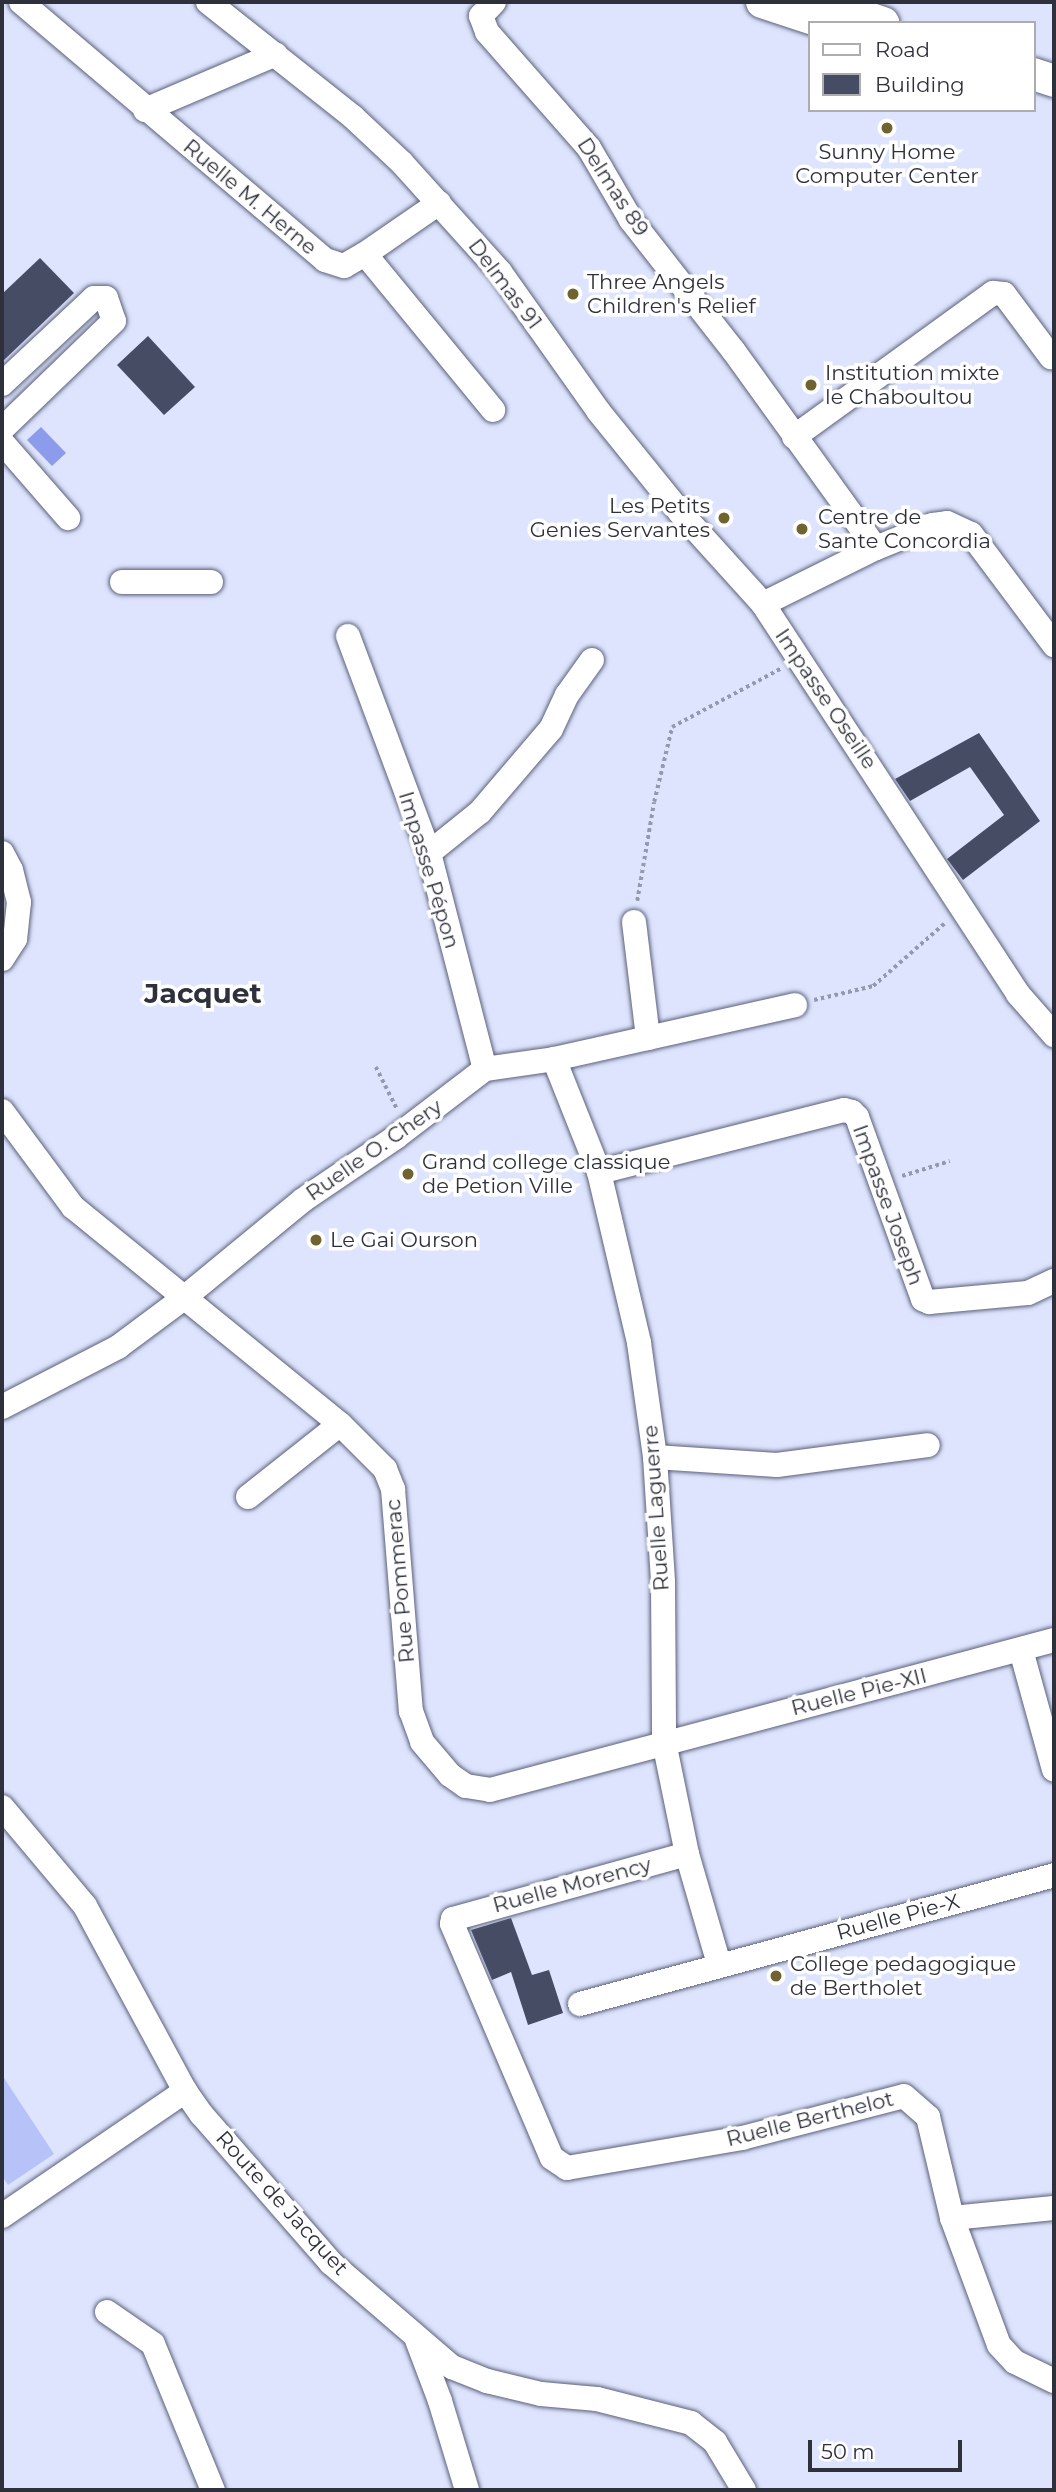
<!DOCTYPE html>
<html>
<head>
<meta charset="utf-8">
<style>
	body { margin:0 }
	#map { position:relative; width:1056px; height:2492px; overflow:hidden; background:#dee4fd; font-family:Montserrat,sans-serif }
	div>[style] { position:absolute }
	.green>* { inset:0; background:#b6c2f8 }
	.water>* { inset:0; background:#8c9bec }
	.building>* { inset:0; background:#474c65 }
	.path>* { height:3.5px; margin-top:-1.75px; transform-origin:0; background:repeating-linear-gradient(90deg,#9499ac 0 3.5px,transparent 0 7px) }
	.roads { filter:drop-shadow(0 0 2px #5b607b) drop-shadow(0 0 2px #5b607b) }
	.minor>* { height:24px; margin:-12px; padding:0 12px; transform-origin:12px; border-radius:12px; background:#fff }
	.major>* { height:32px; margin:-16px; padding:0 16px; transform-origin:16px; border-radius:16px; background:#fff }
	.dots>* { width:19px; height:19px; translate:-50% -50%; box-sizing:border-box; border:4px solid #fff; border-radius:50% }
	span { translate:-50% -50%; white-space:nowrap; text-align:center; line-height:1.15; -webkit-text-stroke:7px #fff; paint-order:stroke }
	.poi-label { font-size:21px; color:#2e313c }
	.left { translate:0 -50%; text-align:left }
	.right { translate:-100% -50%; text-align:right }
	.street-label { font-size:21px; color:#2e313c }
	.district-label { font-size:28px; color:#2e313c; font-weight:700 }
	.frame { position:absolute; inset:0; border:4px solid #2e313c; pointer-events:none }
	.legend { position:absolute; left:808px; top:21px; width:228px; height:91px; box-sizing:border-box; background:#fff; border:2px solid #abadb1; margin:0; padding:9px 12px; list-style:none; font-size:21px; color:#2e313c }
	.legend li { display:flex; align-items:center; gap:14px; height:35px }
	.legend b { width:35px; border:2px solid #abadb1 }
	.scale { position:absolute; left:808px; top:2440px; width:154px; height:32px; box-sizing:border-box; border:4px solid #2e313c; border-top:0; padding-left:9px; font-size:21px; line-height:24px; white-space:nowrap; color:#2e313c; -webkit-text-stroke:5px #fff; paint-order:stroke }
</style>
</head>
<body>
<div id="map">
	<div class="green">
		<i style="clip-path:polygon(2px 2075px,54px 2154px,8px 2185px,2px 2176px)"></i>
	</div>
	<div class="water">
		<i style="clip-path:polygon(41px 427px,66px 453px,52px 466px,27px 440px)"></i>
	</div>
	<div class="building">
		<i style="clip-path:polygon(40px 258px,74px 293px,2px 362px,2px 294px)"></i>
		<i style="clip-path:polygon(148px 336px,195px 387px,164px 415px,117px 365px)"></i>
		<i style="clip-path:polygon(979px 733px,1040px 821px,963px 880px,947px 859px,1004px 815px,970px 767px,910px 801px,895px 779px)"></i>
		<i style="clip-path:polygon(511px 1918px,532px 1975px,549px 1970px,563px 2013px,528px 2025px,511px 1972px,492px 1980px,471px 1930px)"></i>
	</div>
	<div class="path">
		<i style="left:637px;top:901px;width:100px;rotate:-80.3deg"></i>
		<i style="left:654px;top:802px;width:77px;rotate:-76.5deg"></i>
		<i style="left:672px;top:727px;width:123px;rotate:-28.2deg"></i>
		<i style="left:814px;top:1000px;width:61px;rotate:-13.3deg"></i>
		<i style="left:873px;top:986px;width:96px;rotate:-41.2deg"></i>
		<i style="left:376px;top:1067px;width:47px;rotate:63.4deg"></i>
		<i style="left:902px;top:1176px;width:50px;rotate:-17.4deg"></i>
	</div>
	<div class="roads">
		<div class="minor">
			<i style="left:21px;top:2px;width:399px;rotate:40.3deg"></i>
			<i style="left:325px;top:260px;width:20px;rotate:18deg"></i>
			<i style="left:344px;top:266px;width:24px;rotate:-30deg"></i>
			<i style="left:365px;top:254px;width:202px;rotate:50.6deg"></i>
			<i style="left:208px;top:2px;width:185px;rotate:38.4deg"></i>
			<i style="left:353px;top:117px;width:67px;rotate:43.2deg"></i>
			<i style="left:402px;top:163px;width:147px;rotate:48deg"></i>
			<i style="left:500px;top:272px;width:171px;rotate:54.7deg"></i>
			<i style="left:599px;top:412px;width:129px;rotate:51deg"></i>
			<i style="left:680px;top:512px;width:124px;rotate:47.9deg"></i>
			<i style="left:763px;top:604px;width:466px;rotate:56.8deg"></i>
			<i style="left:1018px;top:994px;width:55px;rotate:48.7deg"></i>
			<i style="left:494px;top:2px;width:19px;rotate:133deg"></i>
			<i style="left:481px;top:16px;width:17px;rotate:69deg"></i>
			<i style="left:487px;top:32px;width:154px;rotate:48.7deg"></i>
			<i style="left:589px;top:148px;width:83px;rotate:59.7deg"></i>
			<i style="left:631px;top:220px;width:165px;rotate:51.9deg"></i>
			<i style="left:733px;top:350px;width:244px;rotate:54.2deg"></i>
			<i style="left:145px;top:110px;width:142px;rotate:-23.1deg"></i>
			<i style="left:365px;top:254px;width:90px;rotate:-34.6deg"></i>
			<i style="left:2px;top:384px;width:126px;rotate:-43.1deg"></i>
			<i style="left:94px;top:298px;width:12px"></i>
			<i style="left:106px;top:298px;width:24px;rotate:71deg"></i>
			<i style="left:114px;top:321px;width:156px;rotate:136deg"></i>
			<i style="left:794px;top:437px;width:246px;rotate:-35.9deg"></i>
			<i style="left:993px;top:293px;width:11px;rotate:5deg"></i>
			<i style="left:1004px;top:294px;width:79px;rotate:53.3deg"></i>
			<i style="left:2px;top:442px;width:101px;rotate:49deg"></i>
			<i style="left:122px;top:582px;width:89px"></i>
			<i style="left:763px;top:604px;width:126px;rotate:-26.4deg"></i>
			<i style="left:876px;top:548px;width:61px;rotate:-22deg"></i>
			<i style="left:933px;top:525px;width:14px;rotate:-8deg"></i>
			<i style="left:947px;top:523px;width:26px;rotate:25deg"></i>
			<i style="left:971px;top:534px;width:139px;rotate:53.2deg"></i>
			<i style="left:348px;top:636px;width:232px;rotate:69.5deg"></i>
			<i style="left:429px;top:853px;width:223px;rotate:75.5deg"></i>
			<i style="left:2px;top:853px;width:19px;rotate:62deg"></i>
			<i style="left:11px;top:870px;width:33px;rotate:76deg"></i>
			<i style="left:19px;top:902px;width:37px;rotate:96deg"></i>
			<i style="left:15px;top:939px;width:24px;rotate:123deg"></i>
			<i style="left:429px;top:853px;width:65px;rotate:-38.8deg"></i>
			<i style="left:480px;top:812px;width:109px;rotate:-49.5deg"></i>
			<i style="left:551px;top:729px;width:38px;rotate:-65deg"></i>
			<i style="left:567px;top:695px;width:43px;rotate:-54.5deg"></i>
			<i style="left:634px;top:922px;width:117px;rotate:83.1deg"></i>
			<i style="left:554px;top:1059px;width:122px;rotate:68.3deg"></i>
			<i style="left:599px;top:1172px;width:176px;rotate:76.8deg"></i>
			<i style="left:639px;top:1343px;width:115px;rotate:82deg"></i>
			<i style="left:655px;top:1457px;width:125px;rotate:86.3deg"></i>
			<i style="left:663px;top:1582px;width:160px;rotate:89.6deg"></i>
			<i style="left:664px;top:1742px;width:114px;rotate:78.4deg"></i>
			<i style="left:687px;top:1854px;width:115px;rotate:73.8deg"></i>
			<i style="left:2px;top:1111px;width:119px;rotate:53.5deg"></i>
			<i style="left:73px;top:1207px;width:344px;rotate:39.1deg"></i>
			<i style="left:340px;top:1424px;width:64px;rotate:45deg"></i>
			<i style="left:385px;top:1469px;width:22px;rotate:68deg"></i>
			<i style="left:393px;top:1489px;width:223px;rotate:85.4deg"></i>
			<i style="left:411px;top:1711px;width:33px;rotate:70deg"></i>
			<i style="left:422px;top:1742px;width:43px;rotate:49.7deg"></i>
			<i style="left:450px;top:1775px;width:19px;rotate:35deg"></i>
			<i style="left:466px;top:1786px;width:24px;rotate:9deg"></i>
			<i style="left:490px;top:1790px;width:584px;rotate:-14.89deg"></i>
			<i style="left:599px;top:1172px;width:253px;rotate:-14.2deg"></i>
			<i style="left:844px;top:1110px;width:8px;rotate:14deg"></i>
			<i style="left:852px;top:1112px;width:7px;rotate:45deg"></i>
			<i style="left:857px;top:1117px;width:194px;rotate:70.1deg"></i>
			<i style="left:923px;top:1299px;width:7px;rotate:27deg"></i>
			<i style="left:929px;top:1302px;width:99px;rotate:-5.2deg"></i>
			<i style="left:1028px;top:1293px;width:29px;rotate:-25deg"></i>
			<i style="left:2px;top:1407px;width:131px;rotate:-27.3deg"></i>
			<i style="left:118px;top:1347px;width:84px;rotate:-36.7deg"></i>
			<i style="left:185px;top:1297px;width:153px;rotate:-39.4deg"></i>
			<i style="left:303px;top:1200px;width:112px;rotate:-34.1deg"></i>
			<i style="left:396px;top:1137px;width:112px;rotate:-37.4deg"></i>
			<i style="left:485px;top:1069px;width:70px;rotate:-8.2deg"></i>
			<i style="left:554px;top:1059px;width:247px;rotate:-12.6deg"></i>
			<i style="left:655px;top:1457px;width:122px;rotate:3.8deg"></i>
			<i style="left:777px;top:1465px;width:152px;rotate:-7.5deg"></i>
			<i style="left:248px;top:1497px;width:117px;rotate:-38.4deg"></i>
			<i style="left:1021px;top:1650px;width:124px;rotate:74.6deg"></i>
			<i style="left:2px;top:1807px;width:129px;rotate:50deg"></i>
			<i style="left:85px;top:1906px;width:210px;rotate:61.6deg"></i>
			<i style="left:185px;top:2091px;width:29px;rotate:55deg"></i>
			<i style="left:202px;top:2115px;width:196px;rotate:48.9deg"></i>
			<i style="left:331px;top:2263px;width:160px;rotate:40.7deg"></i>
			<i style="left:452px;top:2367px;width:38px;rotate:22deg"></i>
			<i style="left:487px;top:2381px;width:56px;rotate:13.5deg"></i>
			<i style="left:541px;top:2394px;width:56px;rotate:5.1deg"></i>
			<i style="left:597px;top:2399px;width:97px;rotate:14.3deg"></i>
			<i style="left:691px;top:2423px;width:31px;rotate:38deg"></i>
			<i style="left:715px;top:2442px;width:56px;rotate:58.9deg"></i>
			<i style="left:687px;top:1854px;width:243px;rotate:164.5deg"></i>
			<i style="left:453px;top:1919px;width:5px;rotate:101deg"></i>
			<i style="left:452px;top:1924px;width:254px;rotate:66.9deg"></i>
			<i style="left:552px;top:2158px;width:18px;rotate:34deg"></i>
			<i style="left:567px;top:2168px;width:178px;rotate:-9.7deg"></i>
			<i style="left:742px;top:2138px;width:167px;rotate:-14.5deg"></i>
			<i style="left:904px;top:2096px;width:32px;rotate:41deg"></i>
			<i style="left:928px;top:2117px;width:104px;rotate:76.6deg"></i>
			<i style="left:952px;top:2218px;width:135px;rotate:69.7deg"></i>
			<i style="left:999px;top:2345px;width:23px;rotate:47deg"></i>
			<i style="left:1015px;top:2362px;width:43px;rotate:26deg"></i>
			<i style="left:580px;top:2004px;width:491px;rotate:-15.2deg"></i>
			<i style="left:2px;top:2216px;width:222px;rotate:-34.3deg"></i>
			<i style="left:952px;top:2218px;width:102px;rotate:-5.6deg"></i>
			<i style="left:107px;top:2312px;width:56px;rotate:34.8deg"></i>
			<i style="left:153px;top:2344px;width:158px;rotate:67.7deg"></i>
			<i style="left:417px;top:2340px;width:65px;rotate:69.3deg"></i>
			<i style="left:440px;top:2401px;width:93px;rotate:73.1deg"></i>
		</div>
		<div class="major">
			<i style="left:762px;top:2px;width:67px;rotate:18.2deg"></i>
			<i style="left:822px;top:2px;width:65px;rotate:19deg"></i>
			<i style="left:1033px;top:74px;width:22px;rotate:18deg"></i>
		</div>
	</div>
	<div class="dots">
		<i style="left:887px;top:128px;background:#706330"></i>
		<i style="left:573px;top:294px;background:#706330"></i>
		<i style="left:811px;top:385px;background:#706330"></i>
		<i style="left:724px;top:518px;background:#706330"></i>
		<i style="left:802px;top:529px;background:#706330"></i>
		<i style="left:408px;top:1174px;background:#706330"></i>
		<i style="left:316px;top:1240px;background:#706330"></i>
		<i style="left:776px;top:1976px;background:#706330"></i>
	</div>
	<div class="poi-label">
		<span style="left:887px;top:164px">Sunny Home<br>Computer Center</span>
		<span class="left" style="left:587px;top:294px">Three Angels<br>Children's Relief</span>
		<span class="left" style="left:825px;top:385px">Institution mixte<br>le Chaboultou</span>
		<span class="right" style="left:710px;top:518px">Les Petits<br>Genies Servantes</span>
		<span class="left" style="left:818px;top:529px">Centre de<br>Sante Concordia</span>
		<span class="left" style="left:422px;top:1174px">Grand college classique<br>de Petion Ville</span>
		<span class="left" style="left:330px;top:1240px">Le Gai Ourson</span>
		<span class="left" style="left:790px;top:1976px">College pedagogique<br>de Bertholet</span>
	</div>
	<div class="street-label">
		<span style="left:613px;top:187px;rotate:57deg">Delmas 89</span>
		<span style="left:250px;top:197px;rotate:40deg">Ruelle M. Herne</span>
		<span style="left:505px;top:284px;rotate:53deg">Delmas 91</span>
		<span style="left:826px;top:699px;rotate:56deg">Impasse Oseille</span>
		<span style="left:429px;top:870px;rotate:73deg">Impasse Pépon</span>
		<span style="left:374px;top:1150px;rotate:-35deg">Ruelle O. Chery</span>
		<span style="left:888px;top:1205px;rotate:70deg">Impasse Joseph</span>
		<span style="left:656px;top:1508px;rotate:-94deg">Ruelle Laguerre</span>
		<span style="left:400px;top:1581px;rotate:-95deg">Rue Pommerac</span>
		<span style="left:859px;top:1692px;rotate:-14deg">Ruelle Pie-XII</span>
		<span style="left:572px;top:1885px;rotate:-15deg">Ruelle Morency</span>
		<span style="left:898px;top:1917px;rotate:-15deg">Ruelle Pie-X</span>
		<span style="left:810px;top:2119px;rotate:-14deg">Ruelle Berthelot</span>
		<span style="left:282px;top:2203px;rotate:48deg">Route de Jacquet</span>
	</div>
	<div class="district-label">
		<span style="left:203px;top:993px">Jacquet</span>
	</div>
	<div class="frame"></div>
	<ul class="legend">
	<li><b style="height:9px;background:#fff"></b>Road</li>
	<li><b style="height:19px;background:#474c65"></b>Building</li>
	</ul>
	<div class="scale">50 m</div>
</div>
</body>
</html>
